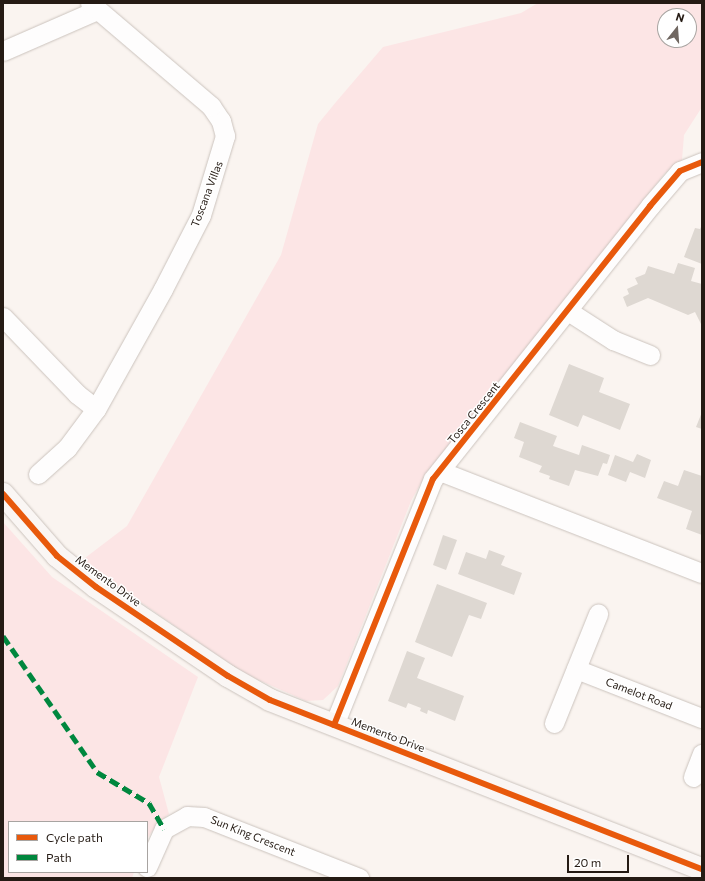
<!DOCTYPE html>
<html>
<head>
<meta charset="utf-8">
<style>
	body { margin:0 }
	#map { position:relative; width:705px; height:881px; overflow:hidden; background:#faf4f0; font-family:Commissioner,sans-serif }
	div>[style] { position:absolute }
	.green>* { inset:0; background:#fce5e5 }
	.building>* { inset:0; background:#ded8d2 }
	.roads { filter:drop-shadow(0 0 1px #cbc3bd) drop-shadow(0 0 1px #cbc3bd) }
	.street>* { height:19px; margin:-9.5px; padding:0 9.5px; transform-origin:9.5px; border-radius:9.5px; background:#fefdfd }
	.secondary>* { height:22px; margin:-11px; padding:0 11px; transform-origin:11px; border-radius:11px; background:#faf6f4 }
	.quiet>* { height:5px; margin-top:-2.5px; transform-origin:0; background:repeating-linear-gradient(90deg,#00873e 0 10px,transparent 0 15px) }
	.cycleway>* { height:6px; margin:-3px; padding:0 3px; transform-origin:3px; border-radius:3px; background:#e8590c }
	span { translate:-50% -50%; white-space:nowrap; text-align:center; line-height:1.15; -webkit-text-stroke:3px #fff; paint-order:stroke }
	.street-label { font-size:11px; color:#251b14 }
	.frame { position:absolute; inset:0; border:4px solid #251b14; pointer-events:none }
	.legend { position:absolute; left:8px; top:821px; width:140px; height:52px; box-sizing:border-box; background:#fff; border:1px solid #a8a4a1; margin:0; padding:5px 7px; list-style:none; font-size:12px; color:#251b14 }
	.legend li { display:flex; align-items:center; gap:8px; height:20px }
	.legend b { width:20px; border:1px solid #a8a4a1 }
	.north { position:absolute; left:657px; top:8px; width:40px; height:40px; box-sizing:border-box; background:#fff; border:1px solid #a8a4a1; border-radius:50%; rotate:17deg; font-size:11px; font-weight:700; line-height:16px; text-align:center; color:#251b14 }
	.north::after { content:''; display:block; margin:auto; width:14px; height:18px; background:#706761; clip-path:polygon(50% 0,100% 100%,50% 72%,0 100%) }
	.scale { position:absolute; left:567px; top:855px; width:62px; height:18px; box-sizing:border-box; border:2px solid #251b14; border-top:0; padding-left:5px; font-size:12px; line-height:14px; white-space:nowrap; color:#251b14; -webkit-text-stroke:3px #fff; paint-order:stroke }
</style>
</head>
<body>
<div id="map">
	<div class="green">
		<i style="clip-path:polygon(evenodd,538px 3px,702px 3px,702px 107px,684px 135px,682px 160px,665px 173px,421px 483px,411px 501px,338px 686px,323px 700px,306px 701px,243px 673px,81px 561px,127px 526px,281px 255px,318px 124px,336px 102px,383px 47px,521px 13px,538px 3px,665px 16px,689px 16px,689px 40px,665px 40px,665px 16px)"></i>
		<i style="clip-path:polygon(3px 522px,52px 577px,198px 677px,159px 777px,169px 814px,157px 824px,147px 839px,147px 822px,9px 822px,9px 872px,134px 872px,132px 878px,3px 878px)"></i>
	</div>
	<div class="building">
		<i style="clip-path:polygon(702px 225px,702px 264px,684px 257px,695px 228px,700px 229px)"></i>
		<i style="clip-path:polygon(678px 263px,695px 268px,691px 281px,702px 284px,702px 326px,695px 312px,688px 315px,648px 298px,627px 307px,623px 297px,629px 294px,627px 289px,638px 284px,635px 278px,645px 274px,648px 266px,674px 274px)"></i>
		<i style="clip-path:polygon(569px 364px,604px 378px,599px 392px,630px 404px,620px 430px,583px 415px,578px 427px,549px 415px)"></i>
		<i style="clip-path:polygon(702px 412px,702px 429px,696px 427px)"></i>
		<i style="clip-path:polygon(520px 422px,557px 436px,553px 446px,579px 455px,582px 445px,610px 455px,607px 464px,603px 463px,598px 476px,575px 470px,569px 486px,549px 479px,550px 476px,539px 472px,542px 466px,519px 457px,524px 442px,514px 438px)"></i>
		<i style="clip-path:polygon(637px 454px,651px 460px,645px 478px,630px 472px,626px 482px,608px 475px,615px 455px,633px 462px)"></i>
		<i style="clip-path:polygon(684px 470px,702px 476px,702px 535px,686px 529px,692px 511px,657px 498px,664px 481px,678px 486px)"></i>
		<i style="clip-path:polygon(443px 535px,457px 540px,446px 570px,433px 565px)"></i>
		<i style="clip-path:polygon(489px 550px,505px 556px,501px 565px,522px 573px,514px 595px,458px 574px,466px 552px,486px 559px)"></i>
		<i style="clip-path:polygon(437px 584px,487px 603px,481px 619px,469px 615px,452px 657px,415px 642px)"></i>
		<i style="clip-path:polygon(407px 651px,425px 658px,417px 678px,464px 696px,455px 721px,428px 710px,427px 714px,420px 711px,421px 708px,408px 703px,406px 708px,388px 701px)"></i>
	</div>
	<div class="roads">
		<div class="street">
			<i style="left:3px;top:51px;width:103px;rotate:-23.6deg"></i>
			<i style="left:568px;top:311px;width:54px;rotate:32.8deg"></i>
			<i style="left:613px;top:340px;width:40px;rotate:22deg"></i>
			<i style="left:3px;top:317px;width:107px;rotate:46.1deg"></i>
			<i style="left:77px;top:394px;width:24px;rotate:38deg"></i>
			<i style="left:440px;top:471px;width:281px;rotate:21.3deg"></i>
			<i style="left:38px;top:474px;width:39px;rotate:-42deg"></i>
			<i style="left:67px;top:448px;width:49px;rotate:-53.4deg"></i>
			<i style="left:96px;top:409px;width:137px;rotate:-60.8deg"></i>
			<i style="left:163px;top:289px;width:83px;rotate:-62.8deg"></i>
			<i style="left:201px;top:215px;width:83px;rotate:-73.1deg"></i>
			<i style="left:225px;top:136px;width:16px;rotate:-105deg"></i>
			<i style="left:221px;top:121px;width:18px;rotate:-124deg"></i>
			<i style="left:211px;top:106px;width:159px;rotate:-139.6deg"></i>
			<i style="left:576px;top:669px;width:135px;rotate:21.3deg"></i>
			<i style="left:554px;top:723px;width:118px;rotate:-68deg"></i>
			<i style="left:334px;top:725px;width:265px;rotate:-68.1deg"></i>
			<i style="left:433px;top:479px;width:349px;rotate:-51.5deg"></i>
			<i style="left:650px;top:206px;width:46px;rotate:-49.4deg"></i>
			<i style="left:680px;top:171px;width:24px;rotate:-22deg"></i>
			<i style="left:693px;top:777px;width:25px;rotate:-69deg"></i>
			<i style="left:147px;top:867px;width:42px;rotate:-65.9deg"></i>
			<i style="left:164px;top:829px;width:26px;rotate:-29deg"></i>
			<i style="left:187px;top:816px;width:17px;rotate:3deg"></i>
			<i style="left:204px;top:817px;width:167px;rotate:21.5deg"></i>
		</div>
		<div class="secondary">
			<i style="left:3px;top:494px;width:82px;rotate:48.9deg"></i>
			<i style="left:57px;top:556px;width:50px;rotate:38.5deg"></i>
			<i style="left:96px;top:587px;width:159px;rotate:34deg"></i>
			<i style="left:228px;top:676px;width:48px;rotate:29.7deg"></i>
			<i style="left:270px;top:700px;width:464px;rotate:21.4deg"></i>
		</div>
	</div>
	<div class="quiet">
		<i style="left:3px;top:636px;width:165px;rotate:55.3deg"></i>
		<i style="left:97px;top:772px;width:61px;rotate:30.8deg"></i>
		<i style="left:149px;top:803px;width:30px;rotate:60deg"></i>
	</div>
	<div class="cycleway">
		<i style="left:3px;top:494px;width:82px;rotate:48.9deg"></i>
		<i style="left:57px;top:556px;width:50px;rotate:38.5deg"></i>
		<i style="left:96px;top:587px;width:159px;rotate:34deg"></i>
		<i style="left:228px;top:676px;width:48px;rotate:29.7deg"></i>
		<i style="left:270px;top:700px;width:464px;rotate:21.4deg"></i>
		<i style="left:334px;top:725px;width:265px;rotate:-68.1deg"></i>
		<i style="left:433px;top:479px;width:349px;rotate:-51.5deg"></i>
		<i style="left:650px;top:206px;width:46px;rotate:-49.4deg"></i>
		<i style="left:680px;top:171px;width:24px;rotate:-22deg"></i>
	</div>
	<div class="street-label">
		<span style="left:207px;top:194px;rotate:-69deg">Toscana Villas</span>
		<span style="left:474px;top:413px;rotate:-51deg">Tosca Crescent</span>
		<span style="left:108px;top:581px;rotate:36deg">Memento Drive</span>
		<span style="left:639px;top:694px;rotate:21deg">Camelot Road</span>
		<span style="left:388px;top:735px;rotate:21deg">Memento Drive</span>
		<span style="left:253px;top:836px;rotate:22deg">Sun King Crescent</span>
	</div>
	<div class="frame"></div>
	<ul class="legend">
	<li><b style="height:5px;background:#e8590c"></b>Cycle path</li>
	<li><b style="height:5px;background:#00873e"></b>Path</li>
	</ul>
	<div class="north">N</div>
	<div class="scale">20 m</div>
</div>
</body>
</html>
